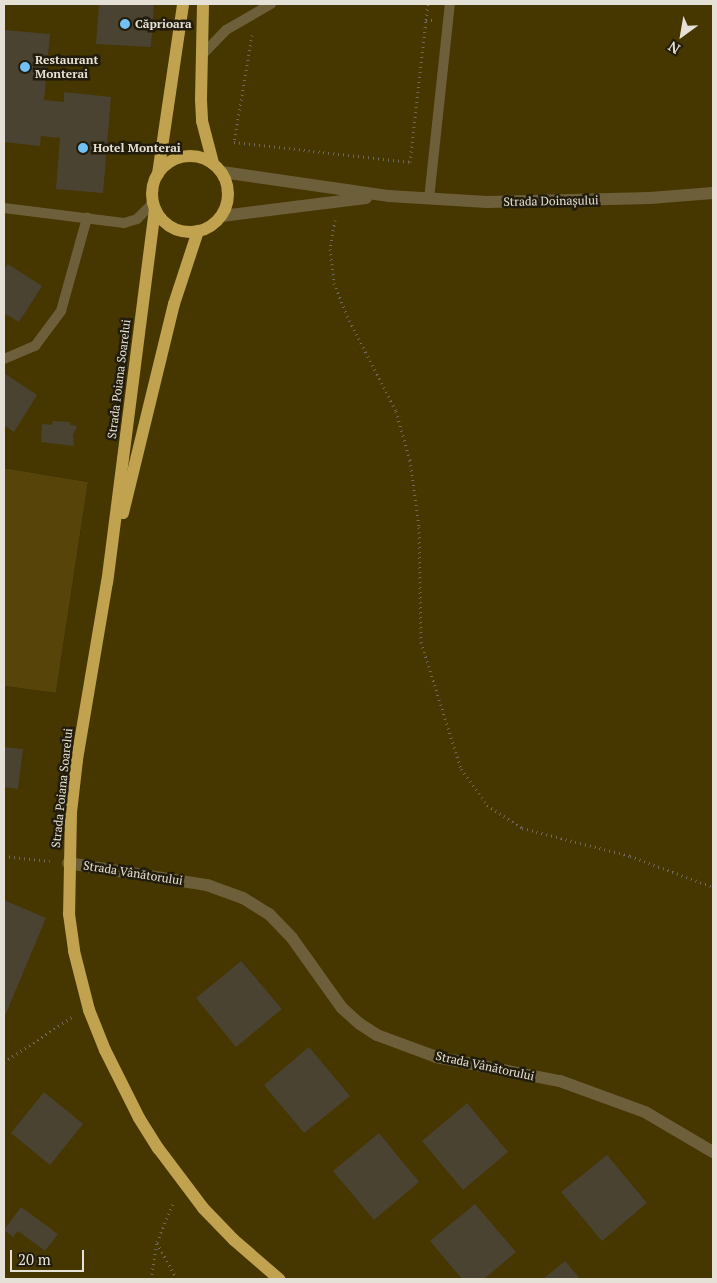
<!DOCTYPE html>
<html>
<head>
<meta charset="utf-8">
<style>
	body { margin:0 }
	#map { position:relative; width:717px; height:1283px; overflow:hidden; background:#221c0c; font-family:"PT Serif",serif }
	div>[style] { position:absolute }
	.green>* { inset:0; background:#463600 }
	.forest>* { inset:0; background:#574408 }
	.building>* { inset:0; background:#4a4332 }
	.path>* { height:3px; margin-top:-1.5px; transform-origin:0; background:repeating-linear-gradient(90deg,#6e695b 0 1px,transparent 0 5px) }
	.service>* { height:10px; margin:-5px; padding:0 5px; transform-origin:5px; border-radius:5px; background:#6d5f39 }
	.minor>* { height:12px; margin:-6px; padding:0 6px; transform-origin:6px; border-radius:6px; background:#6d5f39 }
	.primary>* { height:12px; margin:-6px; padding:0 6px; transform-origin:6px; border-radius:6px; background:#c0a24f }
	.primary>.ring { margin:-6px; padding:0; box-sizing:content-box; background:none; border:12px solid #c0a24f; border-radius:50% }
	.dots>* { width:14px; height:14px; translate:-50% -50%; box-sizing:border-box; border:2px solid #221c0c; border-radius:50% }
	span { translate:-50% -50%; white-space:nowrap; text-align:center; line-height:1.15; -webkit-text-stroke:5px #221c0c; paint-order:stroke }
	.poi-label { font-size:12px; color:#e5e1d6; font-weight:700 }
	.left { translate:0 -50%; text-align:left }
	.street-label { font-size:12px; color:#e5e1d6 }
	.frame { position:absolute; inset:0; border:5px solid #e5e1d6; pointer-events:none }
	.north { position:absolute; left:657px; top:10px; width:50px; height:50px; -webkit-text-stroke:4px #221c0c; paint-order:stroke; rotate:212deg; font-size:14px; font-weight:700; line-height:20px; text-align:center; color:#e5e1d6 }
	.north::after { content:''; display:block; margin:auto; width:18px; height:22px; background:#e5e1d6; clip-path:polygon(50% 0,100% 100%,50% 72%,0 100%) }
	.scale { position:absolute; left:10px; top:1250px; width:74px; height:22px; box-sizing:border-box; border:2px solid #e5e1d6; border-top:0; padding-left:6px; font-size:15px; line-height:18px; white-space:nowrap; color:#e5e1d6; -webkit-text-stroke:4px #221c0c; paint-order:stroke }
</style>
</head>
<body>
<div id="map">
	<div class="green">
		<i style="clip-path:polygon(4px 4px,713px 4px,713px 1279px,4px 1279px,4px 686px,56px 693px,88px 482px,4px 468px)"></i>
	</div>
	<div class="forest">
		<i style="clip-path:polygon(4px 468px,88px 482px,56px 693px,4px 686px)"></i>
	</div>
	<div class="building">
		<i style="clip-path:polygon(99px 4px,154px 4px,151px 47px,96px 44px)"></i>
		<i style="clip-path:polygon(4px 30px,50px 34px,44px 100px,64px 102px,64px 92px,111px 97px,103px 193px,56px 189px,60px 138px,41px 136px,40px 146px,4px 142px)"></i>
		<i style="clip-path:polygon(8px 264px,42px 286px,19px 322px,4px 313px,4px 270px)"></i>
		<i style="clip-path:polygon(4px 373px,37px 395px,14px 432px,4px 425px)"></i>
		<i style="clip-path:polygon(53px 421px,70px 422px,70px 425px,77px 426px,73px 435px,74px 446px,41px 442px,42px 424px,52px 425px)"></i>
		<i style="clip-path:polygon(4px 747px,23px 749px,18px 789px,4px 787px)"></i>
		<i style="clip-path:polygon(4px 900px,46px 918px,4px 1018px)"></i>
		<i style="clip-path:polygon(241px 961px,282px 1009px,236px 1047px,196px 998px)"></i>
		<i style="clip-path:polygon(309px 1047px,350px 1096px,304px 1133px,264px 1085px)"></i>
		<i style="clip-path:polygon(44px 1092px,83px 1124px,50px 1165px,11px 1133px)"></i>
		<i style="clip-path:polygon(467px 1103px,508px 1152px,463px 1190px,422px 1141px)"></i>
		<i style="clip-path:polygon(379px 1133px,419px 1182px,374px 1220px,333px 1171px)"></i>
		<i style="clip-path:polygon(607px 1155px,647px 1203px,602px 1241px,561px 1192px)"></i>
		<i style="clip-path:polygon(475px 1204px,516px 1252px,484px 1279px,462px 1279px,430px 1241px)"></i>
		<i style="clip-path:polygon(21px 1207px,58px 1234px,45px 1251px,18px 1231px,13px 1237px,4px 1230px)"></i>
		<i style="clip-path:polygon(565px 1261px,580px 1279px,543px 1279px)"></i>
	</div>
	<div class="path">
		<i style="left:426px;top:20px;width:16px;rotate:-83deg"></i>
		<i style="left:252px;top:35px;width:109px;rotate:99.5deg"></i>
		<i style="left:234px;top:142px;width:177px;rotate:6.5deg"></i>
		<i style="left:410px;top:162px;width:143px;rotate:-83.6deg"></i>
		<i style="left:426px;top:20px;width:6px"></i>
		<i style="left:335px;top:220px;width:29px;rotate:100deg"></i>
		<i style="left:330px;top:249px;width:34px;rotate:83deg"></i>
		<i style="left:334px;top:283px;width:35px;rotate:68deg"></i>
		<i style="left:347px;top:316px;width:107px;rotate:62.7deg"></i>
		<i style="left:396px;top:411px;width:51px;rotate:74.1deg"></i>
		<i style="left:410px;top:460px;width:68px;rotate:82.3deg"></i>
		<i style="left:419px;top:527px;width:115px;rotate:89deg"></i>
		<i style="left:421px;top:642px;width:133px;rotate:72.5deg"></i>
		<i style="left:461px;top:769px;width:44px;rotate:54.2deg"></i>
		<i style="left:487px;top:805px;width:42px;rotate:33.3deg"></i>
		<i style="left:522px;top:828px;width:112px;rotate:14.5deg"></i>
		<i style="left:630px;top:856px;width:89px;rotate:20.5deg"></i>
		<i style="left:4px;top:856px;width:46px;rotate:6.2deg"></i>
		<i style="left:4px;top:1062px;width:82px;rotate:-33.5deg"></i>
		<i style="left:157px;top:1243px;width:41px;rotate:60.9deg"></i>
		<i style="left:151px;top:1279px;width:37px;rotate:-81deg"></i>
		<i style="left:157px;top:1242px;width:44px;rotate:-67.5deg"></i>
	</div>
	<div class="service">
		<i style="left:202px;top:55px;width:35px;rotate:-46deg"></i>
		<i style="left:226px;top:30px;width:52px;rotate:-30deg"></i>
		<i style="left:429px;top:199px;width:196px;rotate:-83.9deg"></i>
		<i style="left:4px;top:208px;width:121px;rotate:7.1deg"></i>
		<i style="left:124px;top:223px;width:14px;rotate:-17deg"></i>
		<i style="left:137px;top:219px;width:23px;rotate:-45deg"></i>
		<i style="left:4px;top:359px;width:34px;rotate:-23deg"></i>
		<i style="left:35px;top:346px;width:44px;rotate:-53.4deg"></i>
		<i style="left:61px;top:311px;width:97px;rotate:-74.4deg"></i>
	</div>
	<div class="minor">
		<i style="left:222px;top:172px;width:169px;rotate:8.2deg"></i>
		<i style="left:389px;top:196px;width:98px;rotate:3.5deg"></i>
		<i style="left:487px;top:202px;width:163px;rotate:-1.4deg"></i>
		<i style="left:650px;top:198px;width:63px;rotate:-4.5deg"></i>
		<i style="left:222px;top:216px;width:145px;rotate:-7.1deg"></i>
		<i style="left:68px;top:863px;width:141px;rotate:9deg"></i>
		<i style="left:207px;top:885px;width:38px;rotate:20deg"></i>
		<i style="left:243px;top:898px;width:31px;rotate:32deg"></i>
		<i style="left:269px;top:914px;width:33px;rotate:46deg"></i>
		<i style="left:292px;top:938px;width:86px;rotate:54.5deg"></i>
		<i style="left:342px;top:1008px;width:24px;rotate:42deg"></i>
		<i style="left:360px;top:1024px;width:20px;rotate:33deg"></i>
		<i style="left:377px;top:1035px;width:63px;rotate:20.4deg"></i>
		<i style="left:436px;top:1057px;width:126px;rotate:11deg"></i>
		<i style="left:560px;top:1081px;width:90px;rotate:20deg"></i>
		<i style="left:645px;top:1112px;width:79px;rotate:30.5deg"></i>
	</div>
	<div class="primary">
		<i style="left:203px;top:4px;width:96px;rotate:91.2deg"></i>
		<i style="left:201px;top:100px;width:21px;rotate:87deg"></i>
		<i style="left:202px;top:121px;width:43px;rotate:75.3deg"></i>
		<i class="ring" style="left:152px;top:156px;width:64px;height:64px"></i>
		<i style="left:158px;top:174px;width:172px;rotate:-81.6deg"></i>
		<i style="left:155px;top:209px;width:376px;rotate:97.3deg"></i>
		<i style="left:107px;top:582px;width:181px;rotate:99.6deg"></i>
		<i style="left:77px;top:760px;width:53px;rotate:96.5deg"></i>
		<i style="left:71px;top:813px;width:101px;rotate:91.1deg"></i>
		<i style="left:69px;top:914px;width:37px;rotate:82deg"></i>
		<i style="left:74px;top:951px;width:61px;rotate:75.7deg"></i>
		<i style="left:89px;top:1010px;width:43px;rotate:68.2deg"></i>
		<i style="left:105px;top:1050px;width:76px;rotate:63.4deg"></i>
		<i style="left:139px;top:1118px;width:36px;rotate:58deg"></i>
		<i style="left:158px;top:1148px;width:75px;rotate:53.1deg"></i>
		<i style="left:203px;top:1208px;width:45px;rotate:45.9deg"></i>
		<i style="left:234px;top:1240px;width:60px;rotate:40.9deg"></i>
		<i style="left:123px;top:513px;width:215px;rotate:-76.3deg"></i>
		<i style="left:174px;top:304px;width:77px;rotate:-71.8deg"></i>
	</div>
	<div class="dots">
		<i style="left:125px;top:24px;background:#72c1f5"></i>
		<i style="left:25px;top:67px;background:#72c1f5"></i>
		<i style="left:83px;top:148px;background:#72c1f5"></i>
	</div>
	<div class="poi-label">
		<span class="left" style="left:135px;top:24px">Căprioara</span>
		<span class="left" style="left:35px;top:67px">Restaurant<br>Monterai</span>
		<span class="left" style="left:93px;top:148px">Hotel Monterai</span>
	</div>
	<div class="street-label">
		<span style="left:551px;top:201px;rotate:-1deg">Strada Doinașului</span>
		<span style="left:119px;top:379px;rotate:-83deg">Strada Poiana Soarelui</span>
		<span style="left:62px;top:788px;rotate:-84deg">Strada Poiana Soarelui</span>
		<span style="left:133px;top:873px;rotate:9deg">Strada Vânătorului</span>
		<span style="left:485px;top:1066px;rotate:12deg">Strada Vânătorului</span>
	</div>
	<div class="frame"></div>
	<div class="north">N</div>
	<div class="scale">20 m</div>
</div>
</body>
</html>
